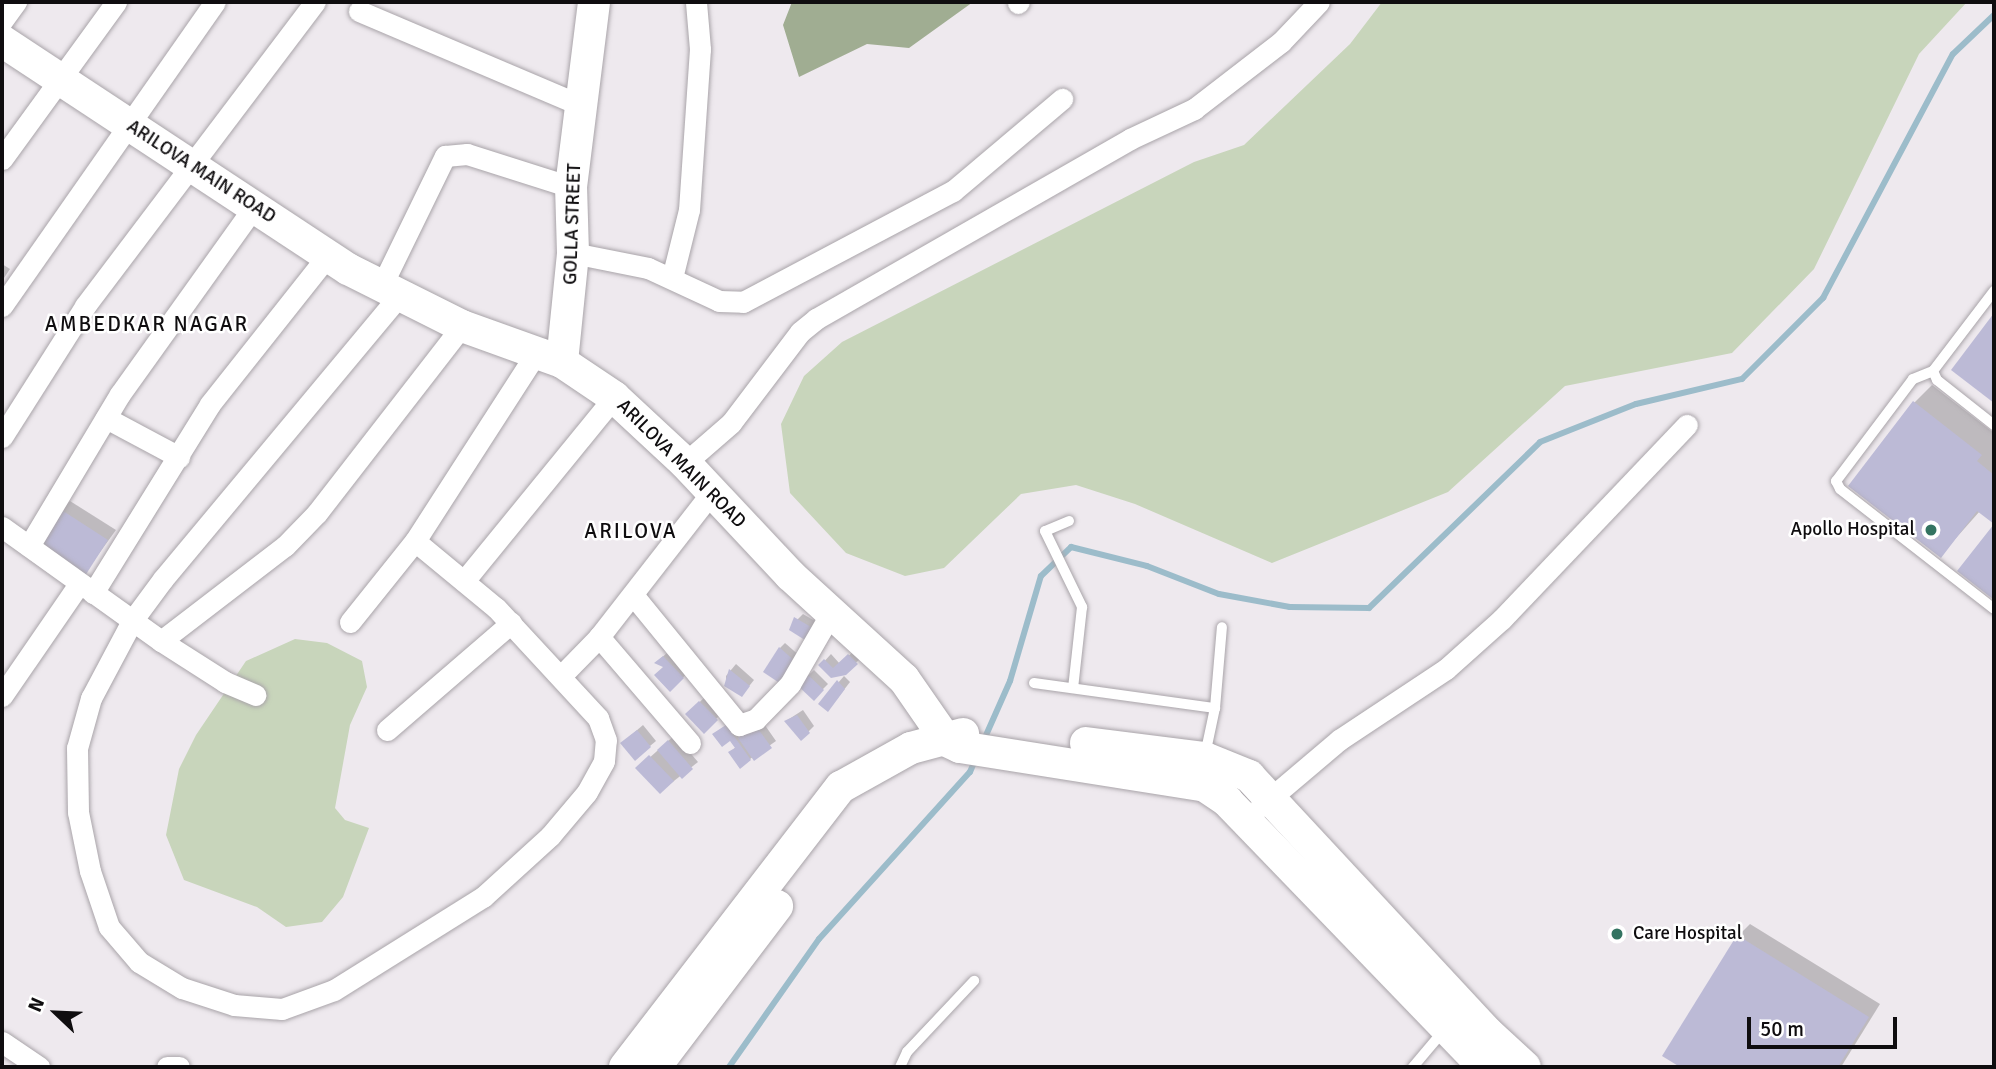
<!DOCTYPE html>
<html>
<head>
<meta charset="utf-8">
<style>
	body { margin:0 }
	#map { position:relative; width:1996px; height:1069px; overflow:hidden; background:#eee9ee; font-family:Signika,sans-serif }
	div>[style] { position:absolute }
	.green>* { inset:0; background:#c8d5bb }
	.forest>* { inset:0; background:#a0ad92 }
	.shadow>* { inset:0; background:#0003 }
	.stream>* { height:6px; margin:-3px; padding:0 3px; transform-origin:3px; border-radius:3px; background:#9cbcca }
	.building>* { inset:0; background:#bcbad6 }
	.roads { filter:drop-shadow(0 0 2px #a9a4a9) drop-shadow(0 0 2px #a9a4a9) }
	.lane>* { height:10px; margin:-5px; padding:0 5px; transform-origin:5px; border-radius:5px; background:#fff }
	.street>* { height:21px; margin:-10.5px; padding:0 10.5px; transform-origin:10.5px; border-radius:10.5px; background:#fff }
	.secondary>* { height:32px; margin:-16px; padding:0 16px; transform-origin:16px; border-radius:16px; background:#fff }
	.dots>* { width:19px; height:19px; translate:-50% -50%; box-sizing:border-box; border:4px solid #fff; border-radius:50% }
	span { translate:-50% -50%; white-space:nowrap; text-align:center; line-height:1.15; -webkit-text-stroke:5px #fff; paint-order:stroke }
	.street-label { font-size:19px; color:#0f0d0f }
	.poi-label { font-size:19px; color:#0f0d0f }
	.right { translate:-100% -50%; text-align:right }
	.left { translate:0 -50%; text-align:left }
	.neighbourhood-label { font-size:21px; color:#0f0d0f; letter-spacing:2px }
	.frame { position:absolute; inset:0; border:4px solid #0f0d0f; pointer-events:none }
	.north { position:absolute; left:21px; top:978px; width:70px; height:70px; -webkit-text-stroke:5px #fff; paint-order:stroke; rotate:293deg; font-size:19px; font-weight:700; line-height:28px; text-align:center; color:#0f0d0f }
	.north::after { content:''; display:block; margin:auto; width:24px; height:32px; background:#0f0d0f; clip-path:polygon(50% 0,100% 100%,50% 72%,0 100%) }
	.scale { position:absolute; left:1747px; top:1017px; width:150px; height:32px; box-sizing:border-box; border:4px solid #0f0d0f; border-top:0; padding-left:9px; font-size:21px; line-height:24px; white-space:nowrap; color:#0f0d0f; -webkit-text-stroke:5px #fff; paint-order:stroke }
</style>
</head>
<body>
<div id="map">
	<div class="green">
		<i style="clip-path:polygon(1382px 2px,1967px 2px,1919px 54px,1814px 269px,1732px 353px,1565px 386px,1448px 492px,1272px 563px,1135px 504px,1076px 485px,1021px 494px,944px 568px,905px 576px,846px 553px,790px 493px,781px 424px,804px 376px,842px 342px,1194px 162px,1244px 145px,1350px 44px)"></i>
		<i style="clip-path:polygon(295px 639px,327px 643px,362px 661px,367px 687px,350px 725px,335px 808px,345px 820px,369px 828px,343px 897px,322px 922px,286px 927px,257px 907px,184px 880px,166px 835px,179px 769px,196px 735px,246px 661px)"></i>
	</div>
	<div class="forest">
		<i style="clip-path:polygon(792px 2px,973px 2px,909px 48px,867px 44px,799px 77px,783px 25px)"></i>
	</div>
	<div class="shadow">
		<i style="clip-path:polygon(2px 264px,10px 269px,2px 281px)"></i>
		<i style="clip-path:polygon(1932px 385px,1994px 433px,1994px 522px,1980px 511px,1941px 555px,1914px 403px)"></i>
		<i style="clip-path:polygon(70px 501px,116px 530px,82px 577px,61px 510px)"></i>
		<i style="clip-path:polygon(803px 614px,820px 624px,814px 634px,797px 620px)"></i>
		<i style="clip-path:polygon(785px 643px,801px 657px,766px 671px,780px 648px)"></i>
		<i style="clip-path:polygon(855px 650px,862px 657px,845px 673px,821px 665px,831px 654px,840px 664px)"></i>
		<i style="clip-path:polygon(669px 651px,689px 672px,670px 689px,666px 666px,657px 662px)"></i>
		<i style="clip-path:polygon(736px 664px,754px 680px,742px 695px,726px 685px,726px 676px)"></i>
		<i style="clip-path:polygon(814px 670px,828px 684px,814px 698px,799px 684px)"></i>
		<i style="clip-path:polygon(844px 676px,850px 682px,833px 704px,820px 704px)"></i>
		<i style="clip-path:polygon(706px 696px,722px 713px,704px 731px,687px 714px)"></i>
		<i style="clip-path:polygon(803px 710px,814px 726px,801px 739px,786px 721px)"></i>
		<i style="clip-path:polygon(732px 721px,743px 736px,762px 721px,776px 741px,740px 766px,730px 752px,736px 747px,730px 739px,714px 734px)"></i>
		<i style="clip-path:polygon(643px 725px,656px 741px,650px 746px,629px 737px)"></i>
		<i style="clip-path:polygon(675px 735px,698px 762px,660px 792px,638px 768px)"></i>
		<i style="clip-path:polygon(1750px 924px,1880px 1004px,1841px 1067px,1683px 1067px,1664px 1056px,1738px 936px)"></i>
	</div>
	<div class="stream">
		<i style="left:983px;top:742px;width:67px;rotate:-66.1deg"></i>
		<i style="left:1010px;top:681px;width:109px;rotate:-73.6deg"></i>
		<i style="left:1041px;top:576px;width:42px;rotate:-44deg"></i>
		<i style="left:1071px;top:547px;width:78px;rotate:14deg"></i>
		<i style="left:1147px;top:566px;width:77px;rotate:21.3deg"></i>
		<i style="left:1219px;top:594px;width:72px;rotate:10.4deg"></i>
		<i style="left:1290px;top:607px;width:79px;rotate:0.7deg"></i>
		<i style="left:1369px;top:608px;width:238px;rotate:-44.1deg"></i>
		<i style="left:1540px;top:442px;width:103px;rotate:-21.6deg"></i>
		<i style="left:1636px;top:404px;width:109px;rotate:-13.3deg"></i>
		<i style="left:1742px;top:379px;width:115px;rotate:-45deg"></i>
		<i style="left:1823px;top:298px;width:276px;rotate:-62deg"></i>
		<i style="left:1953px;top:54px;width:57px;rotate:-43.6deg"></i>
		<i style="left:729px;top:1067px;width:156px;rotate:-54.9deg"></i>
		<i style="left:819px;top:939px;width:225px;rotate:-47.9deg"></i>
		<i style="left:970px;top:772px;width:15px;rotate:-67deg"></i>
	</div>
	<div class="building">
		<i style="clip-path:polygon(1994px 313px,1994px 403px,1951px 370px)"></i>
		<i style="clip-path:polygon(1913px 401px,1982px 455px,1977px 461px,1994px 475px,1994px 600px,1957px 571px,1994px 524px,1977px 511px,1941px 558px,1848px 486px)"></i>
		<i style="clip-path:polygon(60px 509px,108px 540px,83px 579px,35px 548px)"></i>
		<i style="clip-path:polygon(794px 617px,816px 630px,808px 642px,789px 630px)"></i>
		<i style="clip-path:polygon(779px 647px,797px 663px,781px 684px,763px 672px)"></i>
		<i style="clip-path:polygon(848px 654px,858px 664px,846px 675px,831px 678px,818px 665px,824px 659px,833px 668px)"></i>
		<i style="clip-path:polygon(663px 656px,684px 678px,670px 692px,654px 675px,663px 667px,654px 663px)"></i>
		<i style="clip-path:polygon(729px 669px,750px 686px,742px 697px,724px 686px)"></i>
		<i style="clip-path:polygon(807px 674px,824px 690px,814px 701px,797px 685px)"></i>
		<i style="clip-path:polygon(837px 680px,845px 689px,828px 712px,818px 704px)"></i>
		<i style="clip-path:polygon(699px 701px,718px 720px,704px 734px,685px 714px)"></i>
		<i style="clip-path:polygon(797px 715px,810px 733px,801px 741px,784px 721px)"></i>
		<i style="clip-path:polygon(726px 725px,751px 760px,740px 769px,728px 752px,735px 748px,730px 741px,722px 747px,712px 734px)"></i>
		<i style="clip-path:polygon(756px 726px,772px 748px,754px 761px,738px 738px)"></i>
		<i style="clip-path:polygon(637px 730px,651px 747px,635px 761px,620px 743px)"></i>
		<i style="clip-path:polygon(668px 740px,693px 769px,682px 779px,657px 750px)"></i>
		<i style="clip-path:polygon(649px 755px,674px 781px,660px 794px,635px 768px)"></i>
		<i style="clip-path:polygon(1737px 935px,1869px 1017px,1838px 1067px,1680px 1067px,1662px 1056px)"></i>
	</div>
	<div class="roads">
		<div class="lane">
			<i style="left:1994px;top:291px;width:101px;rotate:127.3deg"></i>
			<i style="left:1933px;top:371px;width:10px;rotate:66deg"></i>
			<i style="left:1937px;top:380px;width:73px;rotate:38.3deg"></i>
			<i style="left:1933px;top:371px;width:22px;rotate:158deg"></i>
			<i style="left:1913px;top:379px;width:128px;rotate:127deg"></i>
			<i style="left:1836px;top:481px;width:9px;rotate:63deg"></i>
			<i style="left:1840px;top:489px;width:195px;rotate:37.9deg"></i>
			<i style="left:1069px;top:521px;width:26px;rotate:157deg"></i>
			<i style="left:1045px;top:531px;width:85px;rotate:64deg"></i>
			<i style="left:1082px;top:607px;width:81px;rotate:96.3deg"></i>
			<i style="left:1034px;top:683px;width:183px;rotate:7.9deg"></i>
			<i style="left:1205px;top:755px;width:48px;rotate:-78deg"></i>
			<i style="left:1215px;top:708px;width:81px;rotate:-85.1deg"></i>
			<i style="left:900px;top:1067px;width:17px;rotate:-65deg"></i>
			<i style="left:907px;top:1052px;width:98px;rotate:-46.7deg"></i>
			<i style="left:1413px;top:1067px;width:50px;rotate:-49.9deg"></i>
		</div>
		<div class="street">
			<i style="left:1018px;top:3px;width:1px;rotate:-45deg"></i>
			<i style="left:359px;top:11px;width:243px;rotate:23deg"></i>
			<i style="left:2px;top:21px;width:24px;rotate:-54deg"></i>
			<i style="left:2px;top:159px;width:194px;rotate:-54deg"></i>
			<i style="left:573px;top:253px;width:76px;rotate:11.3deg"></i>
			<i style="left:648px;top:268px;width:78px;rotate:24.9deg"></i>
			<i style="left:719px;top:301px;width:24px;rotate:2deg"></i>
			<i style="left:743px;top:302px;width:238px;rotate:-27.9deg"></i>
			<i style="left:953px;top:191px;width:143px;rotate:-40.2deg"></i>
			<i style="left:672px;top:278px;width:70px;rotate:-76deg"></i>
			<i style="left:689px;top:210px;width:161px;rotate:-86.1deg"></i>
			<i style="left:700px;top:49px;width:47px;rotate:-94.9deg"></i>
			<i style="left:381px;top:287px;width:146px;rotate:-64deg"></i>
			<i style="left:445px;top:156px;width:22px;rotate:-5deg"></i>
			<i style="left:467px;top:154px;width:109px;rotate:17.6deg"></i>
			<i style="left:398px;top:297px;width:367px;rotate:129.8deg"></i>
			<i style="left:163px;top:579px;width:52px;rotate:126.4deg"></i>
			<i style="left:132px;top:621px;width:87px;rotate:118deg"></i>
			<i style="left:91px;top:698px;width:52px;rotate:105.6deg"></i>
			<i style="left:77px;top:748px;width:64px;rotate:89.1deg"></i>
			<i style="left:78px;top:812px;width:60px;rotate:78.5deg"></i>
			<i style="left:90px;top:871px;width:59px;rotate:71.3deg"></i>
			<i style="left:109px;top:927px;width:46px;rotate:49.4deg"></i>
			<i style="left:139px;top:962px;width:50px;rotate:31.2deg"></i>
			<i style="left:182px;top:988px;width:55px;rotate:18.1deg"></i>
			<i style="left:234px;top:1005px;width:48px;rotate:4.8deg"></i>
			<i style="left:282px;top:1009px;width:55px;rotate:-20.1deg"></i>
			<i style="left:334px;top:990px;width:176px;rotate:-32deg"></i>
			<i style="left:483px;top:897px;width:91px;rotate:-42.3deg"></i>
			<i style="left:550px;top:836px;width:57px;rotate:-49.9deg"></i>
			<i style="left:587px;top:792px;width:35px;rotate:-61deg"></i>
			<i style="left:604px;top:761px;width:21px;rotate:-85deg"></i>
			<i style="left:606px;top:740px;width:23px;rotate:-110deg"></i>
			<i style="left:598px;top:718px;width:150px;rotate:-132.8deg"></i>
			<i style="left:496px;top:608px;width:105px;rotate:-140.4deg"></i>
			<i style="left:2px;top:306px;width:371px;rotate:-55deg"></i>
			<i style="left:106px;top:418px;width:83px;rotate:28.1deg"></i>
			<i style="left:2px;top:437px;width:155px;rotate:-57.6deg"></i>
			<i style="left:85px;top:306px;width:381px;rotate:-52.9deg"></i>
			<i style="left:685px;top:463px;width:61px;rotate:-41deg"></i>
			<i style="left:731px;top:423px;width:114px;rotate:-52.8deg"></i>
			<i style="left:800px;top:332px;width:21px;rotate:-39deg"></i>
			<i style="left:816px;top:319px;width:362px;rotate:-29.8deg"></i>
			<i style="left:1130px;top:139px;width:71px;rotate:-25.1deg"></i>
			<i style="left:1194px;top:109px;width:110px;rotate:-37.6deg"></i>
			<i style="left:1281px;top:42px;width:55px;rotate:-46.5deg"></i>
			<i style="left:2px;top:527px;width:196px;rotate:35.6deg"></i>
			<i style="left:161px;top:641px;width:76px;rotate:32.6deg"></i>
			<i style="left:225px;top:682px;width:33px;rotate:23deg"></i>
			<i style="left:29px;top:546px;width:177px;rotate:-59.1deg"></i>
			<i style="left:120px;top:394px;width:230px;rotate:-54.4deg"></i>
			<i style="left:464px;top:581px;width:237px;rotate:-50.8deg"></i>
			<i style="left:93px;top:593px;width:222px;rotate:-58.2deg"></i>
			<i style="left:210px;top:404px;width:190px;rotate:-51.6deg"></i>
			<i style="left:633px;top:595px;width:168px;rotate:50.8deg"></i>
			<i style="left:739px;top:725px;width:18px;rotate:-19deg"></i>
			<i style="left:756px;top:719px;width:49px;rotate:-45.8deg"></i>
			<i style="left:790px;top:684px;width:82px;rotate:-60deg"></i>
			<i style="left:350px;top:622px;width:104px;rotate:-51.3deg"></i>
			<i style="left:415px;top:541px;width:224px;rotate:-57.2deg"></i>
			<i style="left:161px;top:641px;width:156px;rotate:-37.5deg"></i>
			<i style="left:285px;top:546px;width:46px;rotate:-45.9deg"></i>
			<i style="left:317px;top:513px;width:237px;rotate:-52.2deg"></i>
			<i style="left:561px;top:676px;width:54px;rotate:-45.7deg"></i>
			<i style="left:2px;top:696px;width:136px;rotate:-55.5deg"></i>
			<i style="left:387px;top:730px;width:164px;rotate:-40.8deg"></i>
			<i style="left:690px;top:743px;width:140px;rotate:-130.6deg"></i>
			<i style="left:599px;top:637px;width:182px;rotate:-52.1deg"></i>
			<i style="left:1260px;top:807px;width:104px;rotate:-40.3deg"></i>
			<i style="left:1339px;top:740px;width:128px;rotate:-33.6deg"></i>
			<i style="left:1446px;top:669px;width:75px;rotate:-41.8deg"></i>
			<i style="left:1502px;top:619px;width:268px;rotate:-46.4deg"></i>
			<i style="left:2px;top:1042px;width:45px;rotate:34deg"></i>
			<i style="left:167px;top:1067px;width:12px"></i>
		</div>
		<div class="secondary">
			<i style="left:2px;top:41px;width:414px;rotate:33.4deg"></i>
			<i style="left:348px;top:269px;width:127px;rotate:26.6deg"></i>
			<i style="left:462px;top:326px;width:106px;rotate:19.8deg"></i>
			<i style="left:562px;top:362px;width:63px;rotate:33.9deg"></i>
			<i style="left:614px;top:397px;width:97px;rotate:42.9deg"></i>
			<i style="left:685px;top:463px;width:154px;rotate:46.8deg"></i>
			<i style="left:790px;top:575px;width:154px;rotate:42.4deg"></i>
			<i style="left:904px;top:679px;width:75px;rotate:55.3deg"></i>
			<i style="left:947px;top:741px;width:14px;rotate:25deg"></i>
			<i style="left:960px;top:747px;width:248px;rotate:9deg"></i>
			<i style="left:1205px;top:786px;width:27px;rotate:34deg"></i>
			<i style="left:1227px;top:801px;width:370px;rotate:46deg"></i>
			<i style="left:562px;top:362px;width:110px;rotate:-84.2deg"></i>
			<i style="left:573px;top:253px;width:66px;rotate:-91.7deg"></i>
			<i style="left:571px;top:187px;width:186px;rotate:-82.9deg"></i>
			<i style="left:1086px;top:743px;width:120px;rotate:7.2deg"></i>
			<i style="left:1205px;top:758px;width:48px;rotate:22.2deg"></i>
			<i style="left:1249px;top:776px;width:351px;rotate:47.1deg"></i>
			<i style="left:1488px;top:1033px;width:50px;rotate:42.6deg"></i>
			<i style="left:625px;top:1067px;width:354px;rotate:-52.4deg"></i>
			<i style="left:841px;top:787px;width:80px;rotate:-29.1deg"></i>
			<i style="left:911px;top:748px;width:54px;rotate:-15.1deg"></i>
			<i style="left:655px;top:1067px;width:202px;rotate:-52.8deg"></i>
		</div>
	</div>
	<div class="dots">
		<i style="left:1931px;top:530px;background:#337361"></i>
		<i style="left:1617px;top:934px;background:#337361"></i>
	</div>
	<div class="street-label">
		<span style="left:201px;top:172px;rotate:33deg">ARILOVA MAIN ROAD</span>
		<span style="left:573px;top:224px;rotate:-88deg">GOLLA STREET</span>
		<span style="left:681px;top:464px;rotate:45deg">ARILOVA MAIN ROAD</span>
	</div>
	<div class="poi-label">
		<span class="right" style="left:1915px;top:530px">Apollo Hospital</span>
		<span class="left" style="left:1633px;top:934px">Care Hospital</span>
	</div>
	<div class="neighbourhood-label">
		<span style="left:147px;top:324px">AMBEDKAR NAGAR</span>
		<span style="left:631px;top:531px">ARILOVA</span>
	</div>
	<div class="frame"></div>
	<div class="north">N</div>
	<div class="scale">50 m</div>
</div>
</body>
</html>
